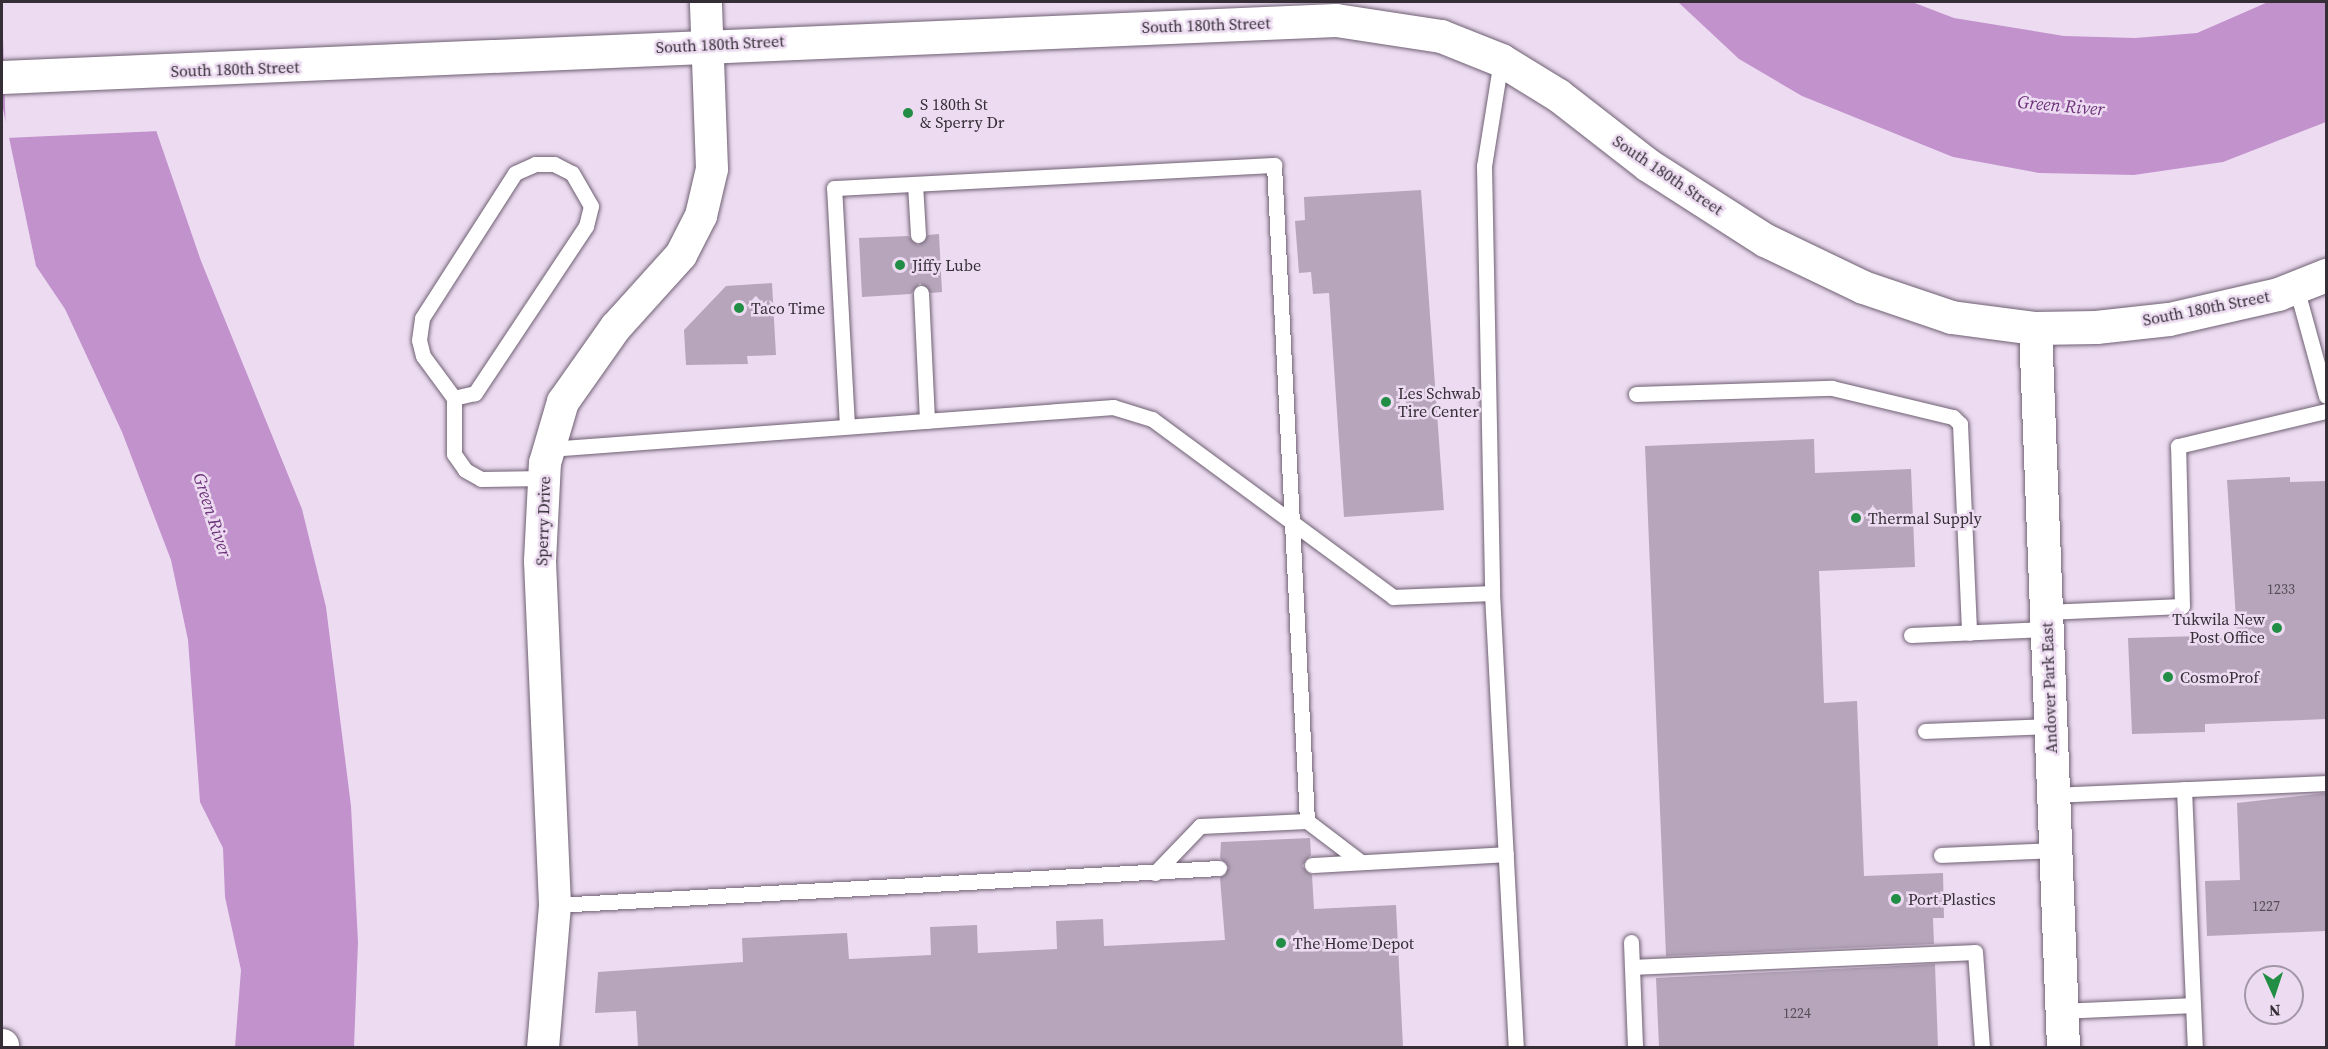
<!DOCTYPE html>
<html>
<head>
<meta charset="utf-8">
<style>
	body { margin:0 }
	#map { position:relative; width:2328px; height:1049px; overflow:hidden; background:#eddcf1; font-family:"Source Serif 4",serif }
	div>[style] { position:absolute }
	.water>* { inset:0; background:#c292cd }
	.pier>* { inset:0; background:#eddcf1 }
	.building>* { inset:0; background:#b7a6bb }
	.roads { filter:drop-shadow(0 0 2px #6f6073) drop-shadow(0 0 2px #6f6073) }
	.lane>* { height:15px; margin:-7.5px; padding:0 7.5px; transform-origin:7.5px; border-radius:7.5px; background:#fff }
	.street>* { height:32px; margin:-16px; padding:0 16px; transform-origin:16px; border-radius:16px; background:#fff }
	.secondary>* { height:33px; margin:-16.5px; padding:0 16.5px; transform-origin:16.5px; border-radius:16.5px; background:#fff }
	.primary>* { height:33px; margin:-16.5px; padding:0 16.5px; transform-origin:16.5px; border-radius:16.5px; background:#fff }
	.dots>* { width:16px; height:16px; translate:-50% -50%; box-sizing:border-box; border:3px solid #eddcf1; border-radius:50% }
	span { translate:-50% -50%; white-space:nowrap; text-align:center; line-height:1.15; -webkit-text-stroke:5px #eddcf1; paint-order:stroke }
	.number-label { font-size:14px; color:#564c58 }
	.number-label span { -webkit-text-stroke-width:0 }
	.street-label { font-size:16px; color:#352e37 }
	.poi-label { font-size:16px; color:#352e37 }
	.left { translate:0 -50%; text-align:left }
	.right { translate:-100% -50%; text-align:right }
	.water-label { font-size:18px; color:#6d347b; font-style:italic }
	.frame { position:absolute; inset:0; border:3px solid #352e37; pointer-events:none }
	.north { position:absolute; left:2244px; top:965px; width:60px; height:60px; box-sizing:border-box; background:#eddcf1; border:2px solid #a396a7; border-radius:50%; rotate:177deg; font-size:16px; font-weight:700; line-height:24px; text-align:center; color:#352e37 }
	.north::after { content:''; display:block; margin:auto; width:21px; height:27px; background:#228d44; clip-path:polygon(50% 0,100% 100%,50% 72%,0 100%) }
</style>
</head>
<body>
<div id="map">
	<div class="water">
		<i style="clip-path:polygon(2px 2px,112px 2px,201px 261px,302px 509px,326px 607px,351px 806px,358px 942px,354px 1047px,235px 1047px,241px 970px,225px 897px,223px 848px,200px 802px,188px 640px,171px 560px,122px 432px,65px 309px,36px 266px,2px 104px)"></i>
		<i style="clip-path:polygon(1678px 2px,1912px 2px,1954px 18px,2064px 36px,2135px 38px,2197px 33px,2268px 2px,2326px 2px,2326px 122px,2223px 162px,2134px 175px,2039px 173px,1953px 157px,1802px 96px,1739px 59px)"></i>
	</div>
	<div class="pier">
		<i style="clip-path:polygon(2px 2px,115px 2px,159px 131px,6px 138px)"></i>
	</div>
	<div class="building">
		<i style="clip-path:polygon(1421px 190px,1444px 510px,1344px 517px,1329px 293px,1313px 294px,1311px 272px,1299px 273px,1295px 221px,1305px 220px,1304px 197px)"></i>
		<i style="clip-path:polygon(939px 234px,942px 292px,931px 293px,920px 283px,911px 294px,862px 297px,859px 238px,908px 236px,918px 245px,928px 235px)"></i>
		<i style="clip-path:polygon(772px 283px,776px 355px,747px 356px,748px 364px,686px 365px,684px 330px,726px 286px)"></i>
		<i style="clip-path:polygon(1814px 439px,1815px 473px,1911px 469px,1915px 567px,1819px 571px,1824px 703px,1857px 701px,1864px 876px,1943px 873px,1944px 918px,1933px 918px,1934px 944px,1666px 956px,1645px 446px)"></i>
		<i style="clip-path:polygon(2290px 477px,2290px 482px,2326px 481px,2326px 719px,2205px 724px,2205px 732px,2132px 734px,2128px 638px,2237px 635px,2227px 480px)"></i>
		<i style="clip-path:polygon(2326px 793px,2326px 931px,2207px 936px,2205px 881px,2240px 880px,2237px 803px)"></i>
		<i style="clip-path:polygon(1310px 838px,1311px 855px,1302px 866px,1312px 875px,1314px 909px,1396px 905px,1403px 1047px,638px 1047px,636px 1011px,595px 1013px,598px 972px,743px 962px,742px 938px,847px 933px,849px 959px,931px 955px,930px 927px,977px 925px,978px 953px,1057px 949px,1056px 921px,1103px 919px,1104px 946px,1225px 940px,1220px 878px,1229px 868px,1220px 858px,1221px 842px)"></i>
		<i style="clip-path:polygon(1935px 964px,1938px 1047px,1659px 1047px,1656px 978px)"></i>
	</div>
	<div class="roads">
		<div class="lane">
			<i style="left:1501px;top:60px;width:107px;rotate:99.1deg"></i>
			<i style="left:1484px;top:166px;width:427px;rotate:88.9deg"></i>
			<i style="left:1492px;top:593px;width:456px;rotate:87deg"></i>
			<i style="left:535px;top:164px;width:19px"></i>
			<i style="left:554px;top:164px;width:20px;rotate:27deg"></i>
			<i style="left:572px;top:173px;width:38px;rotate:60deg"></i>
			<i style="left:591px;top:206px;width:21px;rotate:104deg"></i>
			<i style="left:586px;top:226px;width:201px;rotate:123.6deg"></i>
			<i style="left:475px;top:393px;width:22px;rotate:167deg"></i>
			<i style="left:454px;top:398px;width:52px;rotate:-126.4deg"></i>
			<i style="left:423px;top:356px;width:16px;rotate:-104deg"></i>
			<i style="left:419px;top:340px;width:22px;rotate:-82deg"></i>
			<i style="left:422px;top:318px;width:172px;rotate:-57.3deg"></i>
			<i style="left:515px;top:173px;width:22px;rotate:-24deg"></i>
			<i style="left:915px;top:184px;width:51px;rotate:86.6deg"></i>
			<i style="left:2296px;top:287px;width:113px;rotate:74.6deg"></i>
			<i style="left:921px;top:293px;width:128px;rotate:87.3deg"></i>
			<i style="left:1636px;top:394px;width:196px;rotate:-1.8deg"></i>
			<i style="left:1832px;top:388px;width:124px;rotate:13.5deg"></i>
			<i style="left:1953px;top:417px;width:10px;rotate:45deg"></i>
			<i style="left:1960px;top:424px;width:209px;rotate:87.5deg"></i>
			<i style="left:454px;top:398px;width:56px;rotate:90deg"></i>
			<i style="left:454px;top:454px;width:19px;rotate:55deg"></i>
			<i style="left:465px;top:470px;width:18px;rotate:29deg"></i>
			<i style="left:481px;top:479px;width:64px;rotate:-0.9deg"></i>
			<i style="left:847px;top:426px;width:238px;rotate:-93.1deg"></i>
			<i style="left:834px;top:188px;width:441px;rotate:-3deg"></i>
			<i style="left:1274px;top:165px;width:657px;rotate:87.12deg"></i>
			<i style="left:549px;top:449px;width:566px;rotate:-4.26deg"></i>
			<i style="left:1113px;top:407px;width:41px;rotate:17.1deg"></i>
			<i style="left:1152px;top:419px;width:300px;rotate:36.4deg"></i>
			<i style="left:1393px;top:597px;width:99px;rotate:-2.3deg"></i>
			<i style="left:2046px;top:612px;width:136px;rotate:-2.5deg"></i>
			<i style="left:2182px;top:606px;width:160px;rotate:-91.4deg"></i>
			<i style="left:2178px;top:446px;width:152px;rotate:-13.3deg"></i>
			<i style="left:1911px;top:635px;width:135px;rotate:-2.5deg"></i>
			<i style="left:1925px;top:731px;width:125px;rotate:-2.3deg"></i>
			<i style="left:2184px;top:789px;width:259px;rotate:87.6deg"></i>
			<i style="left:2053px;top:795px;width:273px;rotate:-2.5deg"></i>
			<i style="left:1941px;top:855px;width:114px;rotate:-2.5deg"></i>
			<i style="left:1312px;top:865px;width:194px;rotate:-3.2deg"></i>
			<i style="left:1155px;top:873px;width:65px;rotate:-46.2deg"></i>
			<i style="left:1200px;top:826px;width:107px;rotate:-2.7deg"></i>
			<i style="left:1307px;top:821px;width:68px;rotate:37.2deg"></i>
			<i style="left:555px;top:905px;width:665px;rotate:-3.19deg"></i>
			<i style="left:1631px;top:942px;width:106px;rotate:87.8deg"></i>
			<i style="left:1632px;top:967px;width:343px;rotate:-2.5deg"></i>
			<i style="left:1975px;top:952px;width:96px;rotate:85.8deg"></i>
			<i style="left:2061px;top:1011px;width:132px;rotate:-2.6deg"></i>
		</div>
		<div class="street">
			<i style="left:543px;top:1048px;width:144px;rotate:-85.2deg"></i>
			<i style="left:555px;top:905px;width:344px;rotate:-92.5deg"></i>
			<i style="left:540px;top:561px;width:98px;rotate:-87.1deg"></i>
			<i style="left:545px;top:463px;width:64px;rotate:-73.6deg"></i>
			<i style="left:563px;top:402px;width:92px;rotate:-54.8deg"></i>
			<i style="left:616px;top:327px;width:97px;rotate:-47.9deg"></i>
			<i style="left:681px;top:255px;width:44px;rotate:-62.9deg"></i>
			<i style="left:701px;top:216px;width:48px;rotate:-76.8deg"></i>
			<i style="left:712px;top:169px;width:167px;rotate:-92.1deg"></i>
		</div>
		<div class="secondary">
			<i style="left:2px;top:77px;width:1335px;rotate:-2.45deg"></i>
			<i style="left:1336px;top:20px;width:106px;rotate:8.7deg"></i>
			<i style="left:1441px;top:36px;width:65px;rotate:21.8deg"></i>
			<i style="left:1501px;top:60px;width:67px;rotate:31.6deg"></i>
			<i style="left:1558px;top:95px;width:114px;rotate:37.9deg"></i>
			<i style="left:1648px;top:165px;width:139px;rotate:32.7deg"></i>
			<i style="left:1765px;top:240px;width:109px;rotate:25.6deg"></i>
			<i style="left:1863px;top:287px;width:93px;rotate:18.8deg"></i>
			<i style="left:1951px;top:317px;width:85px;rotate:7.5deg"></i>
			<i style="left:2035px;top:328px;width:61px;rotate:-0.9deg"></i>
			<i style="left:2096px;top:327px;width:73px;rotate:-6.3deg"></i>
			<i style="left:2169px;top:319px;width:112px;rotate:-12.9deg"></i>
			<i style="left:2278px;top:294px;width:52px;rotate:-21.6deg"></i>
			<i style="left:2035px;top:328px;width:721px;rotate:87.77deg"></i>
		</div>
		<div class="primary">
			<i style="left:2px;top:1045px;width:3px;rotate:90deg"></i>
		</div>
	</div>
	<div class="dots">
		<i style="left:908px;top:113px;background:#228d44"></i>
		<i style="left:900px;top:265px;background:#228d44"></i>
		<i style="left:739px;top:308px;background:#228d44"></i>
		<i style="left:1386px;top:402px;background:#228d44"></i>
		<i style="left:1856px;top:518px;background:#228d44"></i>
		<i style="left:2277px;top:628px;background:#228d44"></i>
		<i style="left:2168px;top:677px;background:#228d44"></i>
		<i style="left:1896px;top:899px;background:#228d44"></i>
		<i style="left:1281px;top:943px;background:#228d44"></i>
	</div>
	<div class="number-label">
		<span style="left:2281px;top:589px">1233</span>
		<span style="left:2266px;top:906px">1227</span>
		<span style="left:1797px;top:1013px">1224</span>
	</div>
	<div class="street-label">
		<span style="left:1206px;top:25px;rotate:-2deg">South 180th Street</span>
		<span style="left:720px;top:44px;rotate:-3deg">South 180th Street</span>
		<span style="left:235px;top:69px;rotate:-2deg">South 180th Street</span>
		<span style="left:1668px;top:175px;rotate:34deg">South 180th Street</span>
		<span style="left:2206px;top:308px;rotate:-11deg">South 180th Street</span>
		<span style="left:543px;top:521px;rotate:-88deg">Sperry Drive</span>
		<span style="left:2049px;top:688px;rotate:-92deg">Andover Park East</span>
	</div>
	<div class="poi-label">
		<span class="left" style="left:920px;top:113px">S 180th St<br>&amp; Sperry Dr</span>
		<span class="left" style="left:912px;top:265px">Jiffy Lube</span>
		<span class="left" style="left:751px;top:308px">Taco Time</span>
		<span class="left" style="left:1398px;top:402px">Les Schwab<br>Tire Center</span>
		<span class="left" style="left:1868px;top:518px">Thermal Supply</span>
		<span class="right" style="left:2265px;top:628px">Tukwila New<br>Post Office</span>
		<span class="left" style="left:2180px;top:677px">CosmoProf</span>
		<span class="left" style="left:1908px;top:899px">Port Plastics</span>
		<span class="left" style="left:1293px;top:943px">The Home Depot</span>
	</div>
	<div class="water-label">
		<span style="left:2061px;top:106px;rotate:5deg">Green River</span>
		<span style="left:212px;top:515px;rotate:72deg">Green River</span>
	</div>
	<div class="frame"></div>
	<div class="north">N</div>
</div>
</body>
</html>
